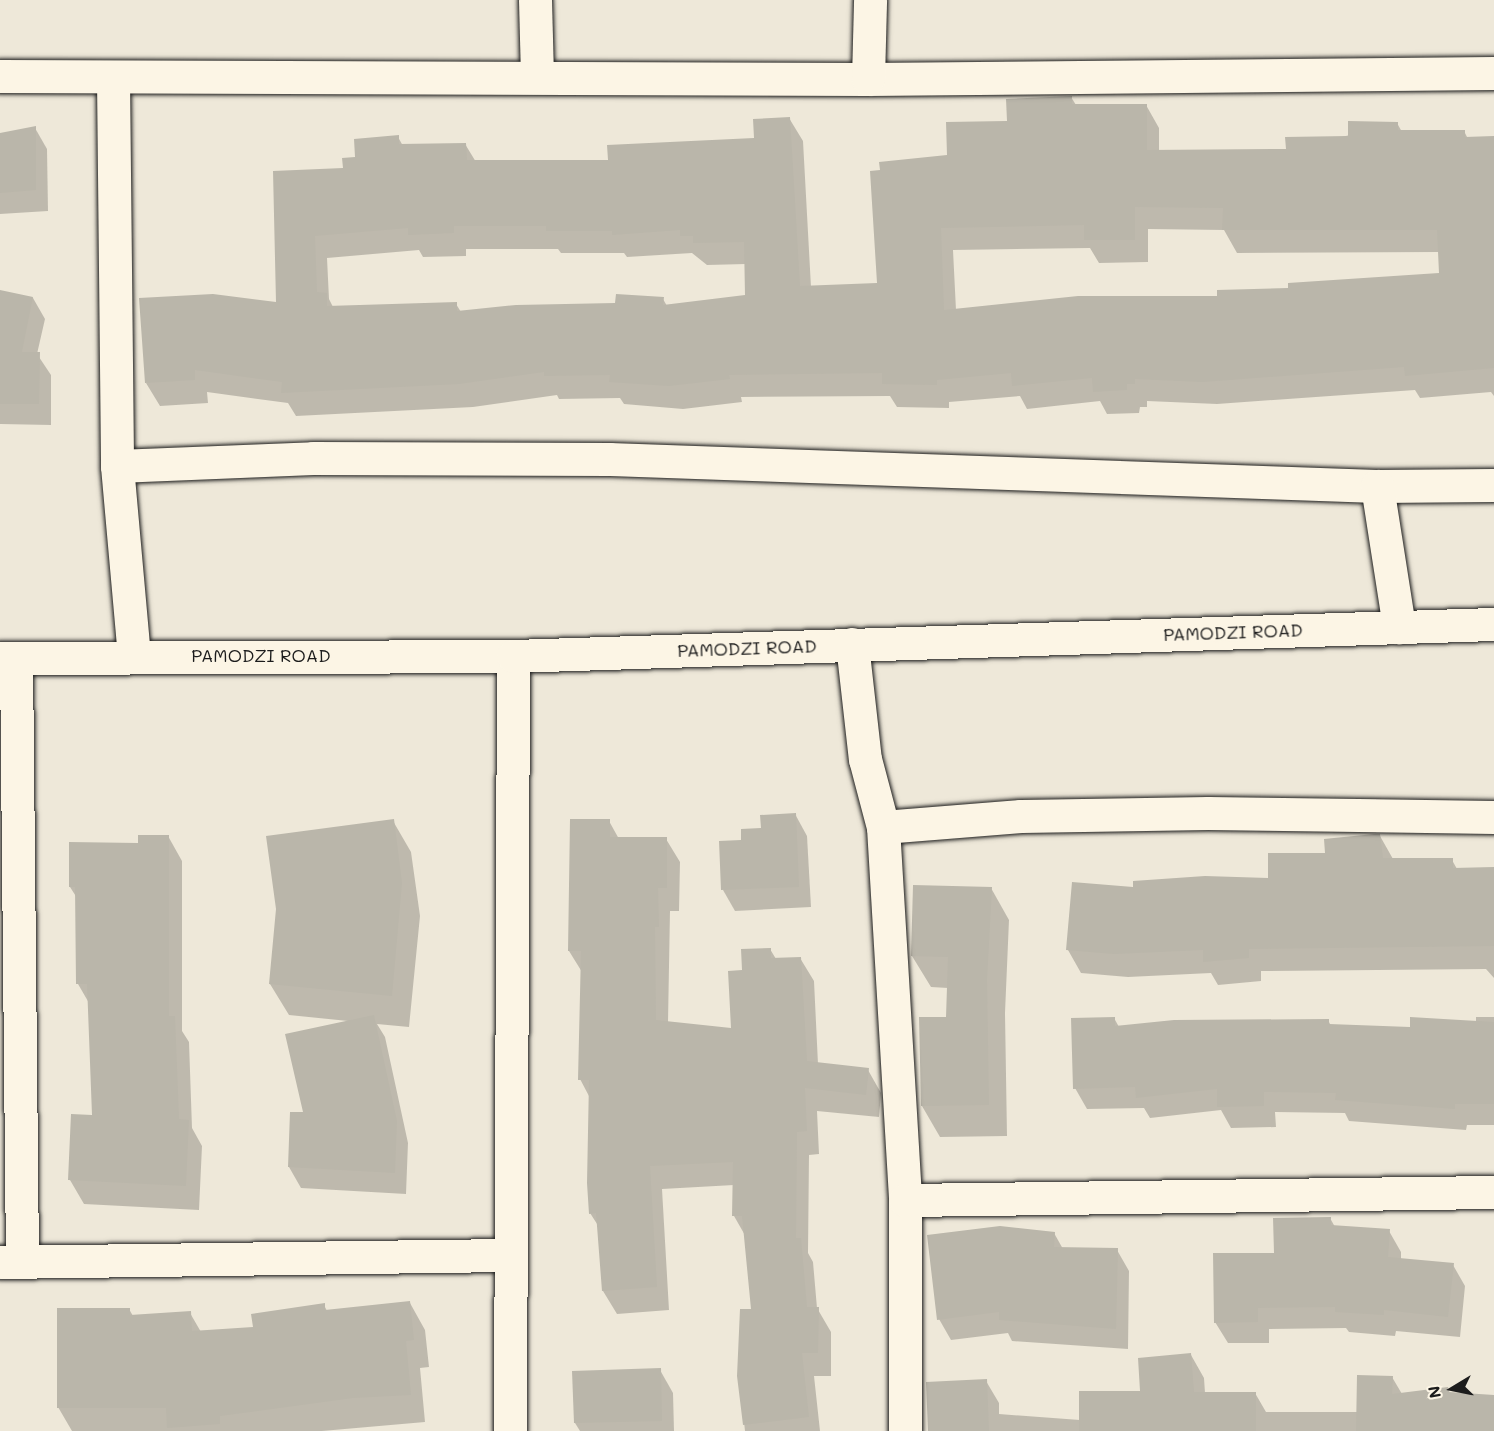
<!DOCTYPE html>
<html>
<head>
<meta charset="utf-8">
<style>
	body { margin:0 }
	#map { position:relative; width:1494px; height:1431px; overflow:hidden; background:#eee8d9; font-family:Mali,sans-serif }
	div>[style] { position:absolute }
	.shadow>* { inset:0; background:#0003 }
	.building>* { inset:0; background:#bab6aa }
	.roads { filter:drop-shadow(0 0 2px #1c1c1c) drop-shadow(0 0 2px #1c1c1c) }
	.street>* { height:33px; margin:-16.5px; padding:0 16.5px; transform-origin:16.5px; border-radius:16.5px; background:#fcf5e5 }
	.secondary>* { height:33px; margin:-16.5px; padding:0 16.5px; transform-origin:16.5px; border-radius:16.5px; background:#fcf5e5 }
	span { translate:-50% -50%; white-space:nowrap; text-align:center; line-height:1.15; -webkit-text-stroke:4.5px #fcf5e5; paint-order:stroke }
	.street-label { font-size:18px; color:#1c1c1c }
	.north { position:absolute; left:1422px; top:1359px; width:60px; height:60px; -webkit-text-stroke:4px #fcf5e5; paint-order:stroke; rotate:260deg; font-size:16px; font-weight:700; line-height:24px; text-align:center; color:#1c1c1c }
	.north::after { content:''; display:block; margin:auto; width:21px; height:27px; background:#1c1c1c; clip-path:polygon(50% 0,100% 100%,50% 72%,0 100%) }
</style>
</head>
<body>
<div id="map">
	<div class="shadow">
		<i style="clip-path:polygon(evenodd,1071px 97px,1076px 105px,1146px 105px,1159px 128px,1159px 152px,1287px 151px,1397px 123px,1402px 132px,1464px 131px,1468px 139px,1494px 137px,1494px 396px,1491px 392px,1420px 398px,1415px 390px,1217px 404px,1147px 401px,1147px 407px,1140px 407px,1139px 413px,1107px 414px,1100px 401px,1027px 409px,1020px 396px,949px 402px,949px 408px,897px 407px,890px 396px,741px 397px,742px 402px,683px 409px,624px 404px,620px 398px,559px 399px,557px 395px,473px 407px,296px 416px,288px 403px,207px 392px,208px 403px,160px 406px,146px 383px,278px 304px,344px 169px,398px 137px,403px 146px,465px 144px,476px 162px,610px 161px,756px 140px,789px 118px,803px 141px,811px 287px,879px 285px,948px 156px,1008px 122px,1071px 97px,1148px 229px,1224px 230px,1237px 253px,1440px 252px,1440px 275px,1219px 297px,956px 310px,953px 250px,1090px 248px,1099px 263px,1148px 262px,1148px 229px,1071px 97px,466px 249px,558px 249px,561px 253px,624px 253px,627px 257px,692px 253px,707px 265px,746px 264px,747px 297px,667px 306px,663px 299px,616px 305px,461px 312px,456px 304px,333px 307px,329px 299px,327px 258px,419px 250px,423px 257px,466px 256px,466px 249px)"></i>
		<i style="clip-path:polygon(35px 128px,47px 149px,48px 211px,0 214px,0 135px)"></i>
		<i style="clip-path:polygon(0 291px,33px 298px,45px 319px,37px 354px,51px 375px,51px 425px,0 424px)"></i>
		<i style="clip-path:polygon(795px 814px,807px 836px,811px 907px,735px 911px,723px 890px,763px 830px)"></i>
		<i style="clip-path:polygon(393px 821px,411px 852px,420px 916px,409px 1027px,377px 1024px,385px 1037px,408px 1143px,406px 1194px,301px 1188px,289px 1167px,305px 1114px,348px 1021px,289px 1015px,270px 984px)"></i>
		<i style="clip-path:polygon(609px 821px,619px 839px,666px 839px,680px 862px,679px 911px,670px 911px,668px 1023px,732px 1029px,744px 972px,770px 949px,776px 959px,800px 958px,814px 981px,818px 1064px,868px 1070px,881px 1093px,879px 1117px,817px 1111px,819px 1154px,809px 1155px,808px 1253px,813px 1262px,817px 1308px,831px 1332px,831px 1376px,814px 1376px,820px 1431px,745px 1431px,739px 1376px,752px 1311px,746px 1237px,734px 1216px,734px 1185px,662px 1189px,669px 1310px,617px 1314px,603px 1291px,599px 1227px,590px 1213px,590px 1098px,580px 1079px,582px 972px,569px 951px)"></i>
		<i style="clip-path:polygon(168px 836px,182px 861px,182px 1031px,189px 1042px,192px 1128px,202px 1146px,199px 1210px,84px 1204px,70px 1180px,93px 1116px,89px 1003px,78px 984px,77px 898px,70px 887px,139px 845px)"></i>
		<i style="clip-path:polygon(1380px 836px,1393px 859px,1452px 860px,1457px 869px,1494px 868px,1494px 978px,1486px 969px,1261px 971px,1261px 981px,1218px 985px,1211px 973px,1128px 977px,1081px 973px,1068px 950px,1135px 889px,1269px 879px)"></i>
		<i style="clip-path:polygon(991px 888px,1009px 920px,1005px 1013px,1007px 1136px,940px 1137px,922px 1106px,948px 1018px,948px 988px,931px 987px,912px 956px)"></i>
		<i style="clip-path:polygon(1476px 1017px,1494px 1017px,1494px 1125px,1467px 1125px,1466px 1130px,1349px 1121px,1345px 1113px,1275px 1112px,1276px 1127px,1231px 1128px,1221px 1110px,1150px 1118px,1144px 1108px,1087px 1109px,1075px 1088px,1114px 1018px,1119px 1027px,1328px 1020px,1331px 1026px,1411px 1028px,1476px 1023px)"></i>
		<i style="clip-path:polygon(1330px 1218px,1335px 1227px,1389px 1231px,1401px 1252px,1401px 1260px,1453px 1265px,1465px 1286px,1460px 1337px,1396px 1331px,1395px 1336px,1349px 1332px,1346px 1328px,1269px 1329px,1269px 1343px,1228px 1343px,1215px 1322px,1275px 1254px)"></i>
		<i style="clip-path:polygon(1054px 1233px,1063px 1249px,1117px 1250px,1129px 1271px,1128px 1349px,1012px 1341px,1008px 1333px,951px 1340px,939px 1319px)"></i>
		<i style="clip-path:polygon(410px 1303px,425px 1330px,429px 1367px,420px 1368px,425px 1422px,322px 1431px,72px 1431px,58px 1407px,129px 1309px,133px 1316px,190px 1313px,201px 1332px,255px 1329px,324px 1305px,327px 1311px)"></i>
		<i style="clip-path:polygon(1191px 1355px,1204px 1378px,1205px 1393px,1255px 1393px,1266px 1412px,1358px 1412px,1392px 1377px,1402px 1394px,1447px 1388px,1451px 1394px,1494px 1396px,1494px 1431px,930px 1431px,986px 1381px,999px 1403px,999px 1414px,1080px 1420px,1142px 1393px)"></i>
		<i style="clip-path:polygon(660px 1370px,673px 1393px,674px 1431px,580px 1431px,575px 1423px)"></i>
	</div>
	<div class="building">
		<i style="clip-path:polygon(evenodd,1072px 96px,1072px 104px,1147px 104px,1147px 150px,1286px 149px,1285px 137px,1348px 136px,1348px 121px,1398px 122px,1398px 130px,1465px 130px,1465px 137px,1494px 136px,1494px 368px,1405px 376px,1404px 367px,1203px 382px,1135px 379px,1135px 384px,1127px 384px,1127px 390px,1093px 392px,1092px 378px,1012px 386px,1011px 373px,937px 380px,937px 385px,882px 384px,882px 373px,729px 375px,730px 379px,669px 386px,609px 382px,610px 375px,544px 376px,544px 372px,459px 384px,281px 393px,282px 382px,195px 370px,195px 380px,145px 383px,139px 298px,213px 294px,276px 302px,273px 171px,343px 168px,342px 158px,355px 157px,354px 139px,399px 135px,399px 144px,466px 143px,467px 160px,608px 160px,607px 145px,754px 138px,753px 119px,790px 117px,800px 286px,877px 283px,870px 171px,880px 170px,879px 162px,947px 155px,946px 122px,1007px 121px,1006px 99px,1072px 96px,1135px 207px,1223px 208px,1222px 230px,1437px 230px,1439px 273px,1288px 283px,1288px 288px,1217px 290px,1217px 296px,1078px 296px,944px 310px,941px 228px,1084px 225px,1084px 240px,1135px 240px,1135px 207px,1072px 96px,454px 226px,546px 226px,546px 231px,612px 231px,612px 235px,680px 230px,680px 236px,693px 236px,693px 243px,744px 242px,745px 295px,663px 305px,664px 297px,616px 294px,615px 303px,516px 305px,457px 311px,457px 302px,327px 306px,327px 293px,317px 292px,315px 236px,408px 228px,408px 235px,454px 233px,454px 226px)"></i>
		<i style="clip-path:polygon(36px 126px,36px 190px,0 193px,0 133px)"></i>
		<i style="clip-path:polygon(0 290px,33px 297px,22px 352px,40px 352px,39px 404px,0 404px)"></i>
		<i style="clip-path:polygon(796px 813px,799px 887px,721px 890px,719px 841px,741px 840px,741px 829px,761px 828px,760px 815px)"></i>
		<i style="clip-path:polygon(394px 819px,402px 883px,392px 996px,269px 984px,276px 909px,266px 836px)"></i>
		<i style="clip-path:polygon(570px 819px,610px 819px,610px 837px,667px 837px,667px 888px,658px 888px,659px 927px,655px 927px,656px 1020px,731px 1028px,728px 971px,742px 970px,741px 949px,771px 948px,771px 958px,801px 957px,807px 1061px,869px 1068px,866px 1095px,805px 1088px,807px 1131px,797px 1132px,796px 1238px,801px 1238px,807px 1307px,819px 1307px,818px 1353px,802px 1353px,809px 1417px,743px 1425px,737px 1376px,740px 1309px,751px 1309px,742px 1216px,732px 1216px,733px 1162px,650px 1166px,657px 1287px,602px 1291px,596px 1213px,589px 1214px,587px 1183px,589px 1080px,578px 1080px,581px 951px,568px 951px)"></i>
		<i style="clip-path:polygon(1374px 834px,1380px 834px,1383px 858px,1453px 858px,1453px 868px,1494px 867px,1494px 946px,1249px 949px,1249px 958px,1203px 962px,1203px 950px,1114px 954px,1066px 950px,1072px 882px,1133px 887px,1133px 881px,1205px 876px,1268px 878px,1268px 853px,1325px 853px,1324px 839px)"></i>
		<i style="clip-path:polygon(138px 835px,169px 835px,169px 1016px,175px 1016px,179px 1119px,189px 1120px,186px 1186px,68px 1180px,71px 1114px,92px 1115px,87px 984px,76px 984px,75px 887px,69px 887px,69px 842px,138px 843px)"></i>
		<i style="clip-path:polygon(913px 885px,992px 887px,987px 980px,989px 1105px,921px 1106px,919px 1017px,946px 1017px,948px 957px,911px 956px)"></i>
		<i style="clip-path:polygon(374px 1015px,397px 1121px,395px 1173px,288px 1167px,290px 1112px,303px 1112px,285px 1034px)"></i>
		<i style="clip-path:polygon(1115px 1017px,1115px 1026px,1174px 1020px,1329px 1019px,1329px 1024px,1410px 1027px,1410px 1017px,1494px 1022px,1494px 1104px,1455px 1104px,1455px 1109px,1335px 1100px,1336px 1093px,1264px 1092px,1264px 1106px,1217px 1107px,1217px 1089px,1136px 1098px,1135px 1087px,1073px 1089px,1071px 1018px)"></i>
		<i style="clip-path:polygon(1331px 1217px,1331px 1225px,1390px 1229px,1388px 1257px,1454px 1263px,1448px 1317px,1384px 1310px,1384px 1315px,1335px 1312px,1335px 1307px,1258px 1308px,1258px 1322px,1214px 1323px,1213px 1253px,1274px 1253px,1273px 1218px)"></i>
		<i style="clip-path:polygon(1000px 1226px,1055px 1232px,1054px 1247px,1118px 1248px,1116px 1329px,999px 1320px,999px 1312px,937px 1320px,927px 1235px)"></i>
		<i style="clip-path:polygon(410px 1301px,414px 1340px,406px 1341px,411px 1395px,353px 1398px,220px 1416px,220px 1424px,167px 1428px,166px 1408px,57px 1408px,57px 1308px,130px 1308px,130px 1315px,191px 1311px,192px 1331px,253px 1327px,251px 1314px,325px 1303px,325px 1310px)"></i>
		<i style="clip-path:polygon(1191px 1353px,1194px 1392px,1256px 1392px,1256px 1431px,1079px 1431px,1079px 1391px,1140px 1391px,1138px 1358px)"></i>
		<i style="clip-path:polygon(661px 1368px,662px 1421px,574px 1423px,572px 1371px)"></i>
		<i style="clip-path:polygon(1357px 1375px,1393px 1376px,1392px 1394px,1448px 1387px,1449px 1392px,1494px 1395px,1494px 1431px,1356px 1431px)"></i>
		<i style="clip-path:polygon(987px 1379px,989px 1431px,928px 1431px,926px 1382px)"></i>
	</div>
	<div class="roads">
		<div class="street">
			<i style="left:535px;top:0;width:77px;rotate:88.5deg"></i>
			<i style="left:0;top:76px;width:868px;rotate:0.2deg"></i>
			<i style="left:868px;top:79px;width:626px;rotate:-0.55deg"></i>
			<i style="left:113px;top:78px;width:388px;rotate:89.4deg"></i>
			<i style="left:117px;top:466px;width:191px;rotate:84.9deg"></i>
			<i style="left:868px;top:79px;width:79px;rotate:-88.5deg"></i>
			<i style="left:117px;top:466px;width:196px;rotate:-2.3deg"></i>
			<i style="left:313px;top:458px;width:296px;rotate:0.2deg"></i>
			<i style="left:609px;top:459px;width:768px;rotate:2.01deg"></i>
			<i style="left:1377px;top:486px;width:117px;rotate:-0.5deg"></i>
			<i style="left:1377px;top:486px;width:143px;rotate:81.1deg"></i>
			<i style="left:852px;top:644px;width:116px;rotate:83.6deg"></i>
			<i style="left:865px;top:759px;width:70px;rotate:75.2deg"></i>
			<i style="left:883px;top:827px;width:374px;rotate:86.6deg"></i>
			<i style="left:905px;top:1200px;width:231px;rotate:90deg"></i>
			<i style="left:16px;top:658px;width:602px;rotate:89.43deg"></i>
			<i style="left:883px;top:827px;width:138px;rotate:-4.6deg"></i>
			<i style="left:1021px;top:816px;width:187px;rotate:-0.9deg"></i>
			<i style="left:1208px;top:813px;width:286px;rotate:0.8deg"></i>
			<i style="left:905px;top:1200px;width:589px;rotate:-0.78deg"></i>
			<i style="left:0;top:1262px;width:508px;rotate:-0.79deg"></i>
			<i style="left:510px;top:1431px;width:775px;rotate:-89.78deg"></i>
		</div>
		<div class="secondary">
			<i style="left:0;top:658px;width:513px;rotate:-0.22deg"></i>
			<i style="left:513px;top:656px;width:982px;rotate:-1.87deg"></i>
		</div>
	</div>
	<div class="street-label">
		<span style="left:1233px;top:632px;rotate:-2deg">PAMODZI ROAD</span>
		<span style="left:747px;top:648px;rotate:-2deg">PAMODZI ROAD</span>
		<span style="left:261px;top:655px">PAMODZI ROAD</span>
	</div>
	<div class="north">N</div>
</div>
</body>
</html>
